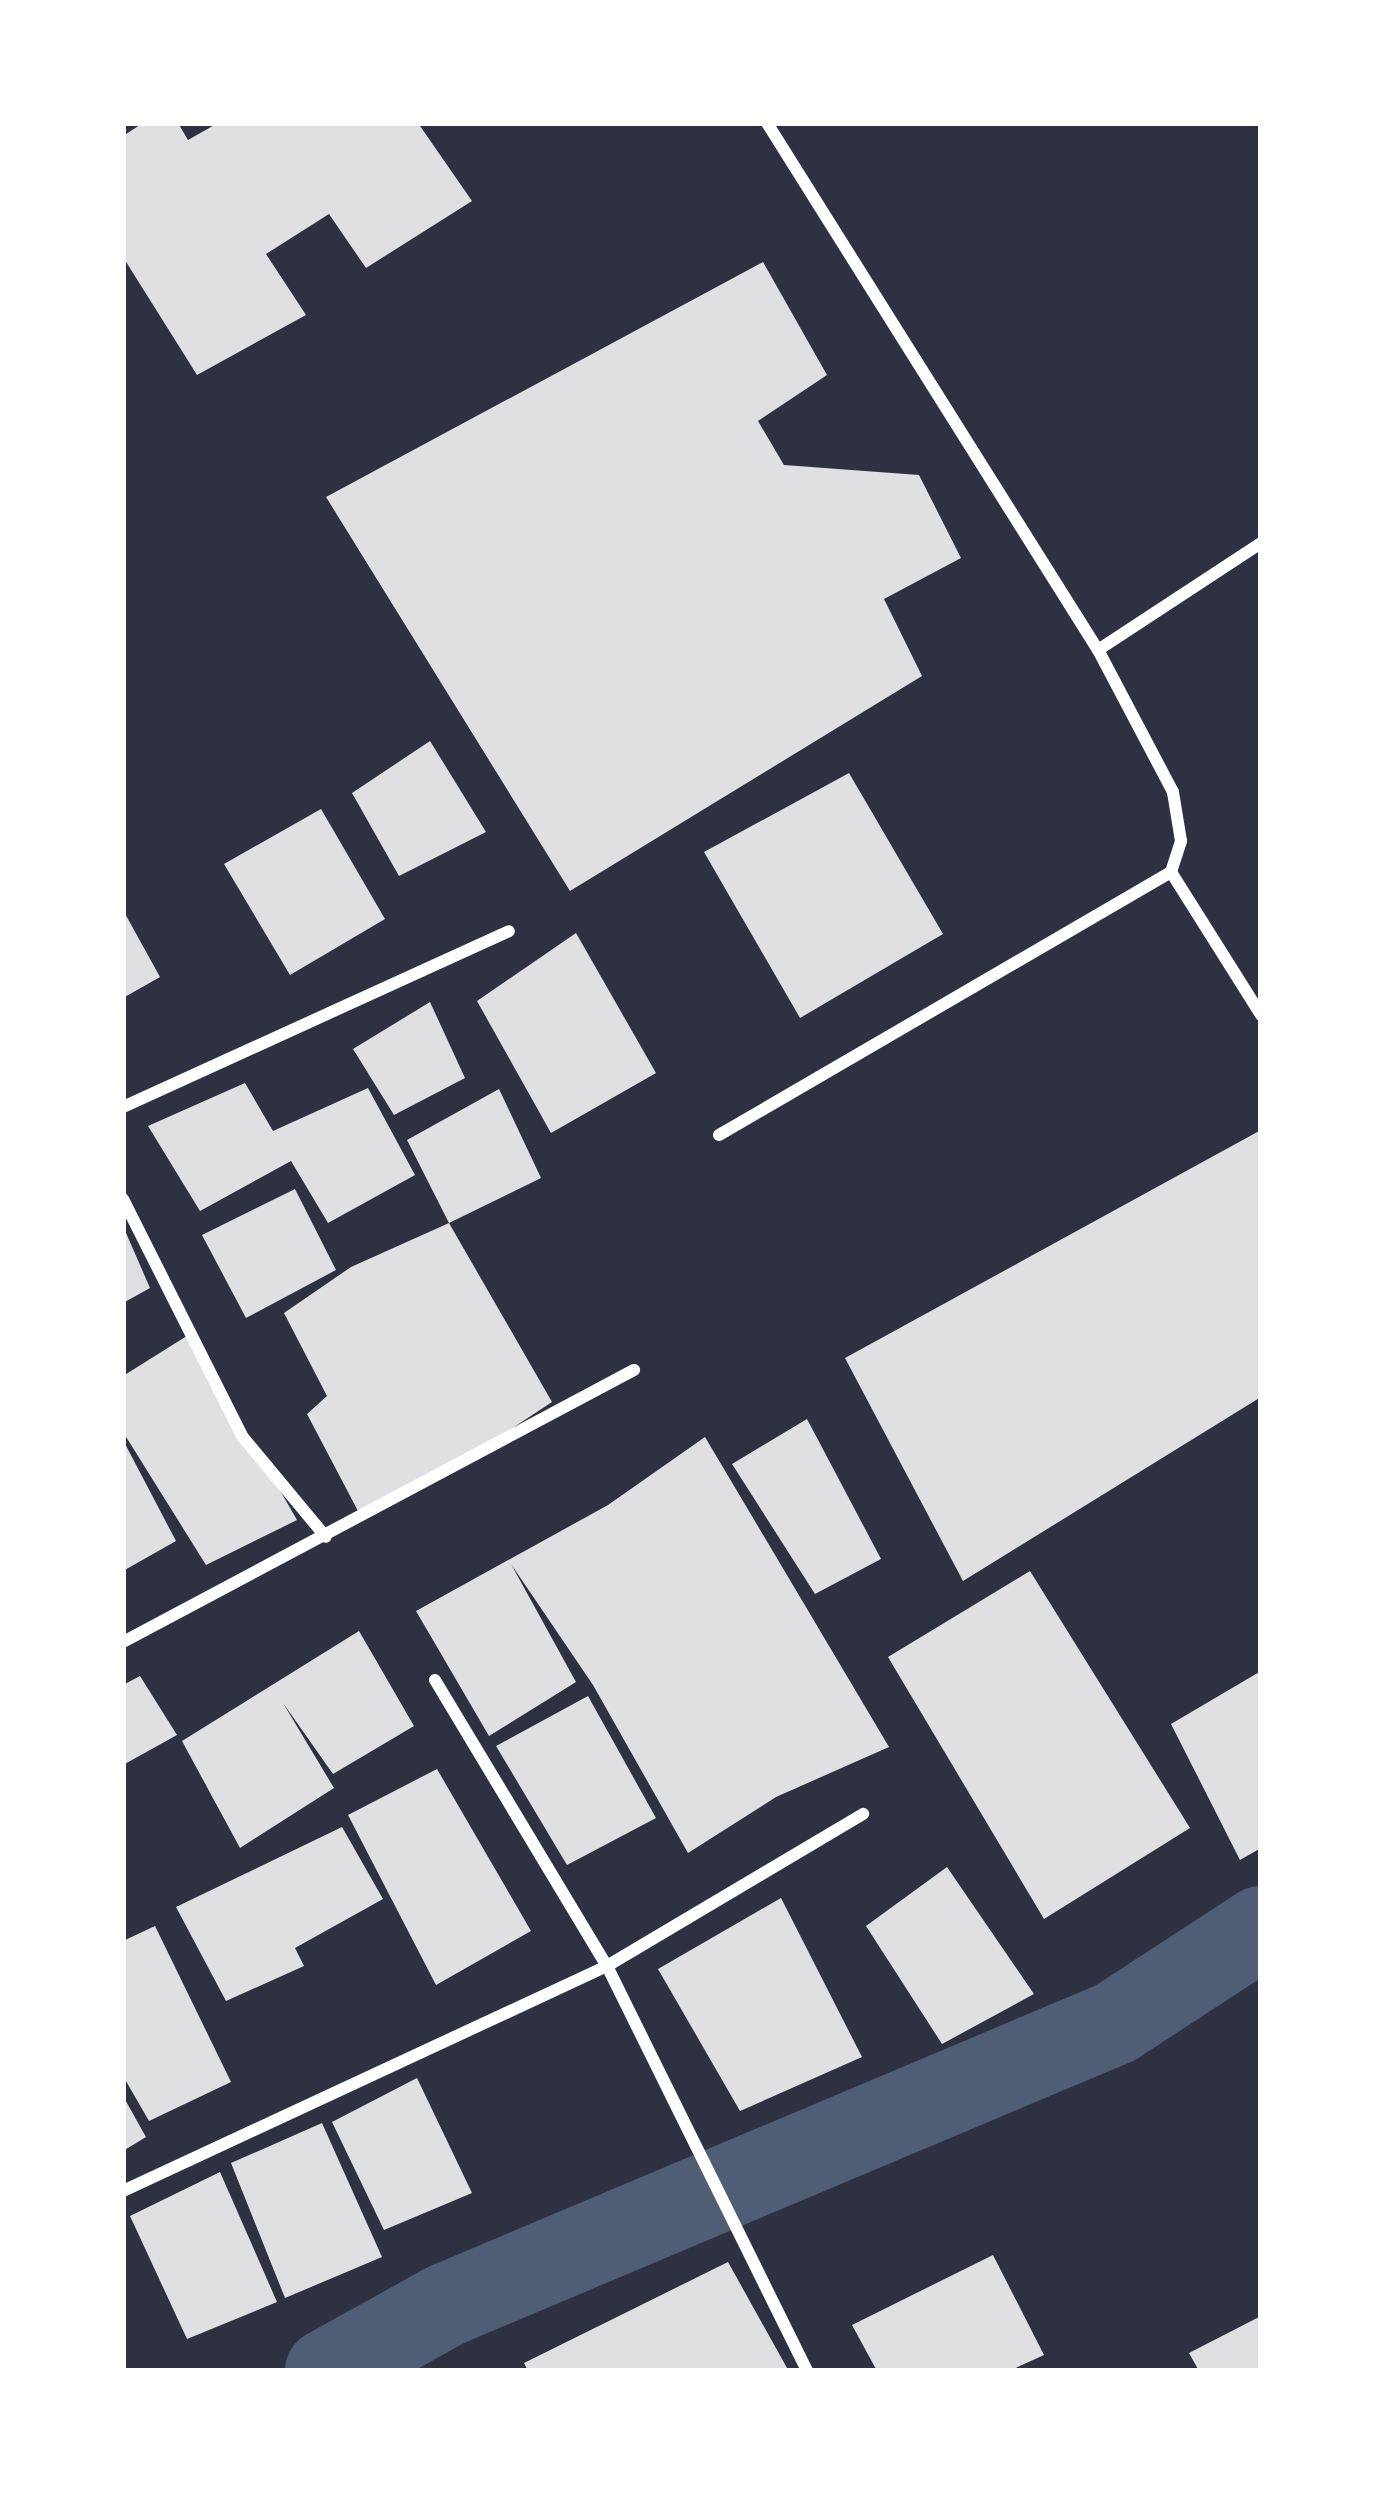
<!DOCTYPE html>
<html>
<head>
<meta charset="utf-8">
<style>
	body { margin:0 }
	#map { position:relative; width:1384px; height:2494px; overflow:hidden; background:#2d3142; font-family:"Roboto Condensed",sans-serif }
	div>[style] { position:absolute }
	.canal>* { height:84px; margin:-42px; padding:0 42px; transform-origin:42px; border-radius:42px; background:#4f5d75 }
	.building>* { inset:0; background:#e0e0e3 }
	.minor>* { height:12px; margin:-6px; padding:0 6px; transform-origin:6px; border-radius:6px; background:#fff }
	span { translate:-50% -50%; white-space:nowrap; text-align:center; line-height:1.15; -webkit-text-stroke:12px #fff; paint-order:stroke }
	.frame { position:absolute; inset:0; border:126px solid #fff; pointer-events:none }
</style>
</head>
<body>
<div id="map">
	<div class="canal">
		<i style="left:327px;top:2371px;width:136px;rotate:-29deg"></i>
		<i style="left:446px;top:2305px;width:726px;rotate:-22.86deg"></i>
		<i style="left:1115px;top:2023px;width:174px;rotate:-33.1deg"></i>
	</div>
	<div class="building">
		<i style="clip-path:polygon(143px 123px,178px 123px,188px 140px,218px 123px,418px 123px,472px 201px,366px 268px,329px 214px,266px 254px,306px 315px,197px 375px,123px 257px,123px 136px)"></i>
		<i style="clip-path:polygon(763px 262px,827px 375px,758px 421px,784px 465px,919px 475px,961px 558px,884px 599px,922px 676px,570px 891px,326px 497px)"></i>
		<i style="clip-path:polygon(430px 741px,486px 832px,399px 876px,352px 793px)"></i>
		<i style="clip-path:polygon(849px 773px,943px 934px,800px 1018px,704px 852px)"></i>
		<i style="clip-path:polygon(321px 809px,385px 919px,290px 975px,224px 864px)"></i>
		<i style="clip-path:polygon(123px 910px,160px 977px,123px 998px)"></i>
		<i style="clip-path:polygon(576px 933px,656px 1073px,551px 1133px,477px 1001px)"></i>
		<i style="clip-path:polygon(430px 1002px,465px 1078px,394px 1115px,353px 1049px)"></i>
		<i style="clip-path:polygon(245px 1083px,273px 1131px,368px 1088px,415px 1175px,328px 1223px,291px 1161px,200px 1211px,148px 1126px)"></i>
		<i style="clip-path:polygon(499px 1089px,541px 1178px,449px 1223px,552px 1402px,456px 1465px,358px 1511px,307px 1414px,327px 1396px,284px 1313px,351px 1267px,449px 1223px,407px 1140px)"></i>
		<i style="clip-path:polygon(1261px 1130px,1261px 1397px,963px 1581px,845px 1358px)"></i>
		<i style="clip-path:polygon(295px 1189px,336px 1270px,246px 1318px,202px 1235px)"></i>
		<i style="clip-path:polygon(123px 1226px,150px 1288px,123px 1303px)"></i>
		<i style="clip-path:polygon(190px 1334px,297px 1520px,206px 1565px,123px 1432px,123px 1376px)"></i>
		<i style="clip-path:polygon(807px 1419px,881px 1559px,815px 1594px,732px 1464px)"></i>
		<i style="clip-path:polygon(705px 1437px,889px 1747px,776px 1797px,688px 1853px,593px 1685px,511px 1564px,576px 1682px,489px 1736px,416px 1611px,608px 1505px)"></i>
		<i style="clip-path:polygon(123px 1440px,176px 1541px,123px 1571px)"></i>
		<i style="clip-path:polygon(1030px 1571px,1190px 1828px,1044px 1919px,888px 1657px)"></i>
		<i style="clip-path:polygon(359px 1631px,414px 1726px,333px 1774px,283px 1703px,334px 1788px,240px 1848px,182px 1741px)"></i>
		<i style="clip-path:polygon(1261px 1671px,1261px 1848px,1240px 1860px,1171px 1724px)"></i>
		<i style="clip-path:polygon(140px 1676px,177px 1735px,123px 1765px,123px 1685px)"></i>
		<i style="clip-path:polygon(588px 1696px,656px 1818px,567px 1865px,496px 1746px)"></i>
		<i style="clip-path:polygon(437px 1769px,531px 1931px,436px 1985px,348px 1815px)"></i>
		<i style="clip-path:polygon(342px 1827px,383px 1899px,295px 1948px,304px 1966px,226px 2001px,176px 1907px)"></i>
		<i style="clip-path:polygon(947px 1867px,1034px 1994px,942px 2044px,866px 1926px)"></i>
		<i style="clip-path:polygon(781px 1898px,862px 2057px,740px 2111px,658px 1969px)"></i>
		<i style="clip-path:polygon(155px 1926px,231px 2082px,149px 2121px,123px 2076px,123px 1941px)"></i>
		<i style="clip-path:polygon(417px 2078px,472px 2193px,384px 2230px,332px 2122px)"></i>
		<i style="clip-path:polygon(123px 2096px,146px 2137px,123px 2151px)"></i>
		<i style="clip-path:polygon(322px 2123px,382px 2257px,285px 2298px,231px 2163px)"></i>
		<i style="clip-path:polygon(220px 2172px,277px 2302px,187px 2339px,130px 2216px)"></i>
		<i style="clip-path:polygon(993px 2255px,1044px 2355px,1009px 2371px,877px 2371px,852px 2325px)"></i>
		<i style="clip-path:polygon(728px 2262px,787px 2368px,528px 2371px,524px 2363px)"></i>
		<i style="clip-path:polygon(1261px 2316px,1261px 2371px,1199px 2371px,1189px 2353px)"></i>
	</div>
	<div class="minor">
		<i style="left:767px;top:123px;width:622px;rotate:57.87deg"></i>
		<i style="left:1171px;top:872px;width:169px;rotate:57.8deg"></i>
		<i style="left:123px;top:1107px;width:424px;rotate:-24.5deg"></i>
		<i style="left:719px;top:1135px;width:523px;rotate:-30.19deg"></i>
		<i style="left:1171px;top:872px;width:33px;rotate:-72deg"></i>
		<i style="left:1181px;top:841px;width:50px;rotate:-99.3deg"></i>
		<i style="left:1173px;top:792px;width:161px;rotate:-117.8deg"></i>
		<i style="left:1098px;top:650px;width:195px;rotate:-33.3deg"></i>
		<i style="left:123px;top:1199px;width:265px;rotate:63.3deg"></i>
		<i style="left:242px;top:1436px;width:131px;rotate:50.3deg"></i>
		<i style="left:123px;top:1642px;width:579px;rotate:-28.03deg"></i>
		<i style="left:435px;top:1680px;width:334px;rotate:59deg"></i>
		<i style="left:607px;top:1966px;width:452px;rotate:63.7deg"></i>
		<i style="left:123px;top:2191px;width:534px;rotate:-24.93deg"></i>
		<i style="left:607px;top:1966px;width:298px;rotate:-30.7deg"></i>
	</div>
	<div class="frame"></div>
</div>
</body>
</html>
